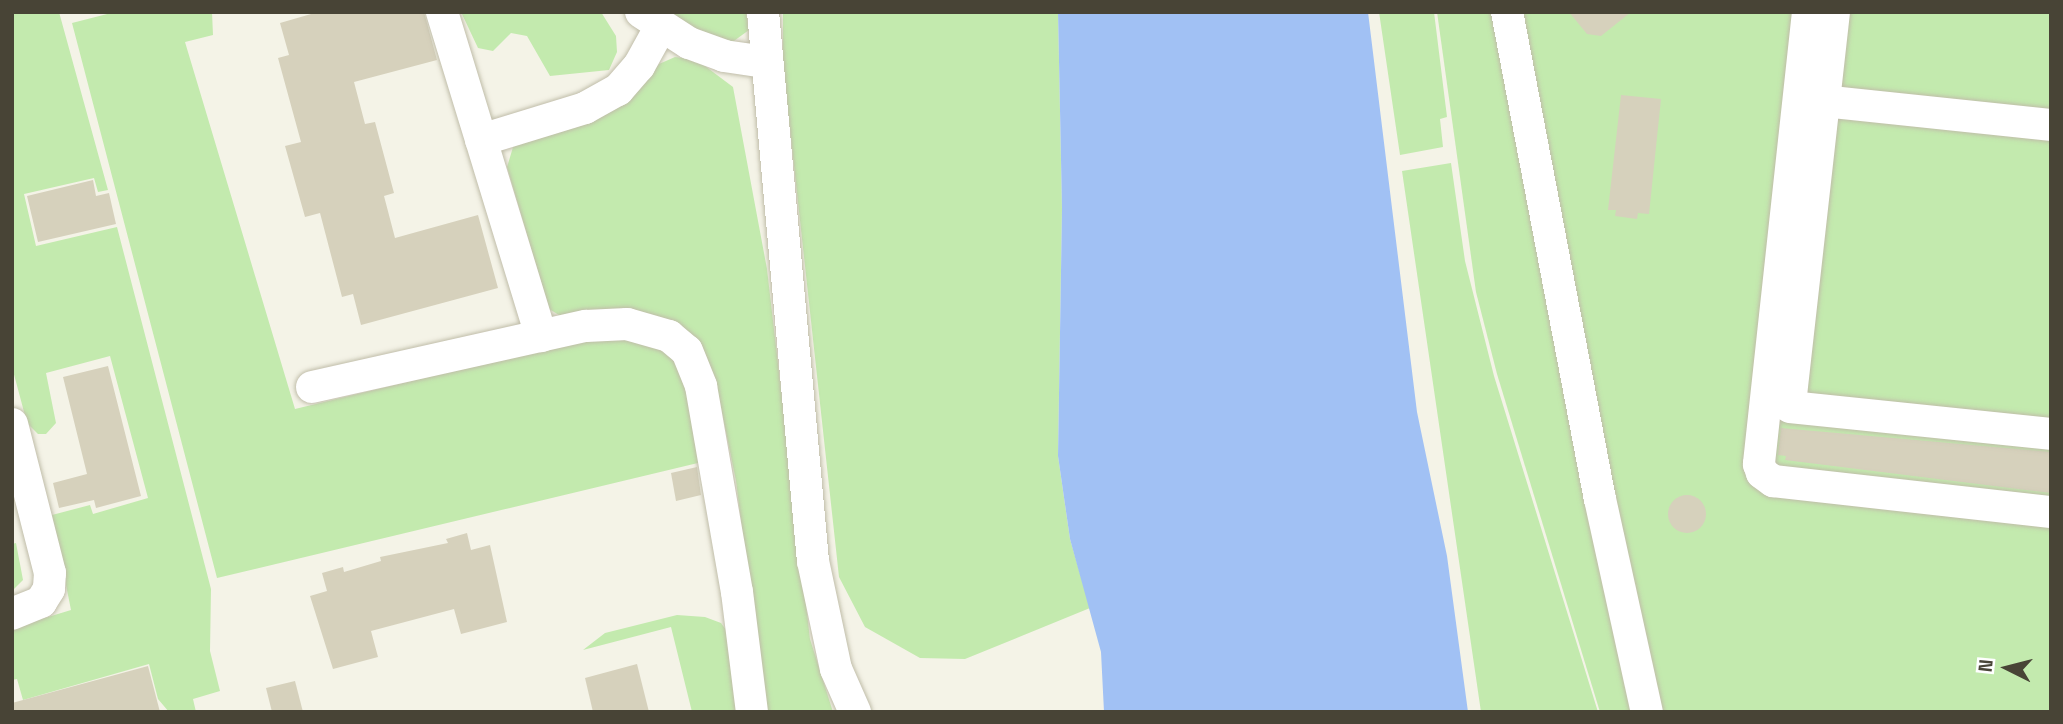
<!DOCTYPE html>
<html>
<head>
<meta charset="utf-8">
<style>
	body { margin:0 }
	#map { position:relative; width:2063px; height:724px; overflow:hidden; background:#f4f3e7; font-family:"Space Grotesk",sans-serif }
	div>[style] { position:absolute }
	.green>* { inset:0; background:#c3eaae }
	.water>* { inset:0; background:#a1c1f4 }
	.building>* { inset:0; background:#d6d1bc }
	.round { border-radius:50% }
	.roads { filter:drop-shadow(0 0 2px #c0bda9) drop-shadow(0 0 2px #c0bda9) }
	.minor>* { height:32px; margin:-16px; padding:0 16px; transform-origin:16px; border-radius:16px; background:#fff }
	span { translate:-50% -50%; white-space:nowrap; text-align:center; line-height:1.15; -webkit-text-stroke:6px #fff; paint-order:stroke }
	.frame { position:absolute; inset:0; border:14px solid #484436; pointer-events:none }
	.north { position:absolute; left:1972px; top:633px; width:70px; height:70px; -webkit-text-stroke:5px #fff; paint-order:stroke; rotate:276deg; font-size:19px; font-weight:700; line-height:28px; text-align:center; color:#484436 }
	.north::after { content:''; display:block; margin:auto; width:24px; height:32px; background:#484436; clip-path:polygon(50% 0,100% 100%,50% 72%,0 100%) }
</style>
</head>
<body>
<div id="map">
	<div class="green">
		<i style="clip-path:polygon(12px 12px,59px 12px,108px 190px,98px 192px,94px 178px,24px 194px,36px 246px,117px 227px,211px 589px,210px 651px,220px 691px,193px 699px,196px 712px,169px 712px,158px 699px,149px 664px,23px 700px,17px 679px,12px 680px,12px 628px,71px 610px,52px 515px,90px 505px,93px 514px,148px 498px,110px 356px,46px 373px,56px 423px,46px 434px,38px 434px,27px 423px,12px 367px)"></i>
		<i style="clip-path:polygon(115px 12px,212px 12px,213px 35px,185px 42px,295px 409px,574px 342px,626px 338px,664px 350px,681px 370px,702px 462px,217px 578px,72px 23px)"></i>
		<i style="clip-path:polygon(461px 12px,601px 12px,616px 36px,617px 52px,609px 70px,550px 76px,527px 36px,511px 33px,493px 51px,478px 48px)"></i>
		<i style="clip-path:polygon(659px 12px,746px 12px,749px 30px,727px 46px)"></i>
		<i style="clip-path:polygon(783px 12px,1058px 12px,1062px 209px,1058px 456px,1070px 539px,1090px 608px,965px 659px,920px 658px,865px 627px,839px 577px,783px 65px)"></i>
		<i style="clip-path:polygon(1379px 12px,1434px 12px,1447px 117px,1440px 119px,1443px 147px,1400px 155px)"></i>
		<i style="clip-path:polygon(1437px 12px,2051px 12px,2051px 712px,1600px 712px,1497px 374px,1476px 292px)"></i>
		<i style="clip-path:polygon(675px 57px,697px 60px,733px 87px,767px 269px,810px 639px,833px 712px,765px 712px,736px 481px,715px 378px,699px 346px,559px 315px,549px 309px,507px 167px,514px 144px,636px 88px,659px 64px)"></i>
		<i style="clip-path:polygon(1451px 163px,1465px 261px,1494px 376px,1598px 712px,1481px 712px,1402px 171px)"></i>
		<i style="clip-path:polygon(16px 543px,23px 580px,12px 591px,12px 544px)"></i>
		<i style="clip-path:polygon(677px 615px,705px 617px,721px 623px,726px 630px,736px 712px,692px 712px,671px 627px,583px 650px,605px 633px)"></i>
	</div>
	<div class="water">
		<i style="clip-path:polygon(1058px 12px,1368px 12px,1417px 412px,1447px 556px,1468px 712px,1104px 712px,1101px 652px,1070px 539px,1058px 456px,1062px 209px)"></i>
	</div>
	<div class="building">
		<i style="clip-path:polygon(318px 12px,424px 12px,437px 60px,354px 82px,365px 124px,375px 122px,394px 193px,384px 196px,395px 238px,478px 215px,498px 288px,361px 325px,353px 294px,342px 297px,320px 213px,305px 217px,285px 146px,301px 142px,278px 58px,289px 55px,280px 23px)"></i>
		<i style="clip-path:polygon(1569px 12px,1631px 12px,1601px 36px,1587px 34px)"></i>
		<i style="clip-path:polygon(1621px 95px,1661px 99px,1649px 214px,1638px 213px,1637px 219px,1615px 216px,1616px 210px,1608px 210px)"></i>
		<i style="clip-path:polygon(93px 180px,96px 196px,109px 193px,116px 224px,38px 242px,27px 196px)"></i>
		<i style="clip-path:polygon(108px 366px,141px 496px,96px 508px,94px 500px,59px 508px,53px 483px,87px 474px,63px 377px)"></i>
		<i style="clip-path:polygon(1781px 428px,2051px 452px,2051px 493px,1785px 460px,1786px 456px,1778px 455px)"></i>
		<i style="clip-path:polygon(697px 467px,701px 495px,676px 501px,671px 473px)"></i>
		<i class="round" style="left:1668px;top:495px;width:38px;height:38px"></i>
		<i style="clip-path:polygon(467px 533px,471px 550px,490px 545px,507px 622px,461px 634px,454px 609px,371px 631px,378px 657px,333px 669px,310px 596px,327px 591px,322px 573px,343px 567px,344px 572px,381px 561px,380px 557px,448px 543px,446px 539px)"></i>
		<i style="clip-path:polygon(637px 664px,649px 712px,593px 712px,585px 678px)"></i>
		<i style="clip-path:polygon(148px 666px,160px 712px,12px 712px,12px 703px)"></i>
		<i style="clip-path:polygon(295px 681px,303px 712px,272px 712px,266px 688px)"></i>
	</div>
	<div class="roads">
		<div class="minor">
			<i style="left:442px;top:12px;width:339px;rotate:73deg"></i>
			<i style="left:641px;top:12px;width:57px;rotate:32.9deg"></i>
			<i style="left:689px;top:43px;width:37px;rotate:20deg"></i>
			<i style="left:724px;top:56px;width:41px;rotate:8.3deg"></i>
			<i style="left:763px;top:12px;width:551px;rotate:84.8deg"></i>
			<i style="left:813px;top:561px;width:110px;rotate:78deg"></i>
			<i style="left:836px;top:669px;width:47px;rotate:66.2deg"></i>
			<i style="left:1507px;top:12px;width:496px;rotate:79.2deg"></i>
			<i style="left:1600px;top:499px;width:218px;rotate:77.6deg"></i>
			<i style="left:1808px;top:12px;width:455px;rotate:96.2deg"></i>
			<i style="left:1759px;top:464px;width:9px;rotate:72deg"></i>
			<i style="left:1762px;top:473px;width:14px;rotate:36deg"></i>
			<i style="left:1773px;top:481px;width:280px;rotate:6.4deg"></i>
			<i style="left:1834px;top:12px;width:397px;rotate:96.4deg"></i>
			<i style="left:1790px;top:407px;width:262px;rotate:5.9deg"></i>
			<i style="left:1823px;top:101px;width:229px;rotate:6deg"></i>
			<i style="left:481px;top:140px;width:109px;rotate:-17.1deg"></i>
			<i style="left:585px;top:108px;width:38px;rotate:-29deg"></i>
			<i style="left:618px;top:90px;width:32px;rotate:-49deg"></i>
			<i style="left:639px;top:66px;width:46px;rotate:-61.2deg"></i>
			<i style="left:312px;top:387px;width:281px;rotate:-12.6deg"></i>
			<i style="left:586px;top:326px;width:41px;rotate:-2.8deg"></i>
			<i style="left:627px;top:324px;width:44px;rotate:15.9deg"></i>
			<i style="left:669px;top:336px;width:23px;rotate:40deg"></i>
			<i style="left:687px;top:351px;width:38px;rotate:68deg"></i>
			<i style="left:701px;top:386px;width:209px;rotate:80.1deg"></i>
			<i style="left:737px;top:592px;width:121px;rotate:82.9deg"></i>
			<i style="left:12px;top:424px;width:154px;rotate:75.7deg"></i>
			<i style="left:50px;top:573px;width:16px;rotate:94deg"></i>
			<i style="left:49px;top:589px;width:15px;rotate:122deg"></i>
			<i style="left:41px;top:602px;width:31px;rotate:158deg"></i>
		</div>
	</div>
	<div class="frame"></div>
	<div class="north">N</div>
</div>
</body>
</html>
